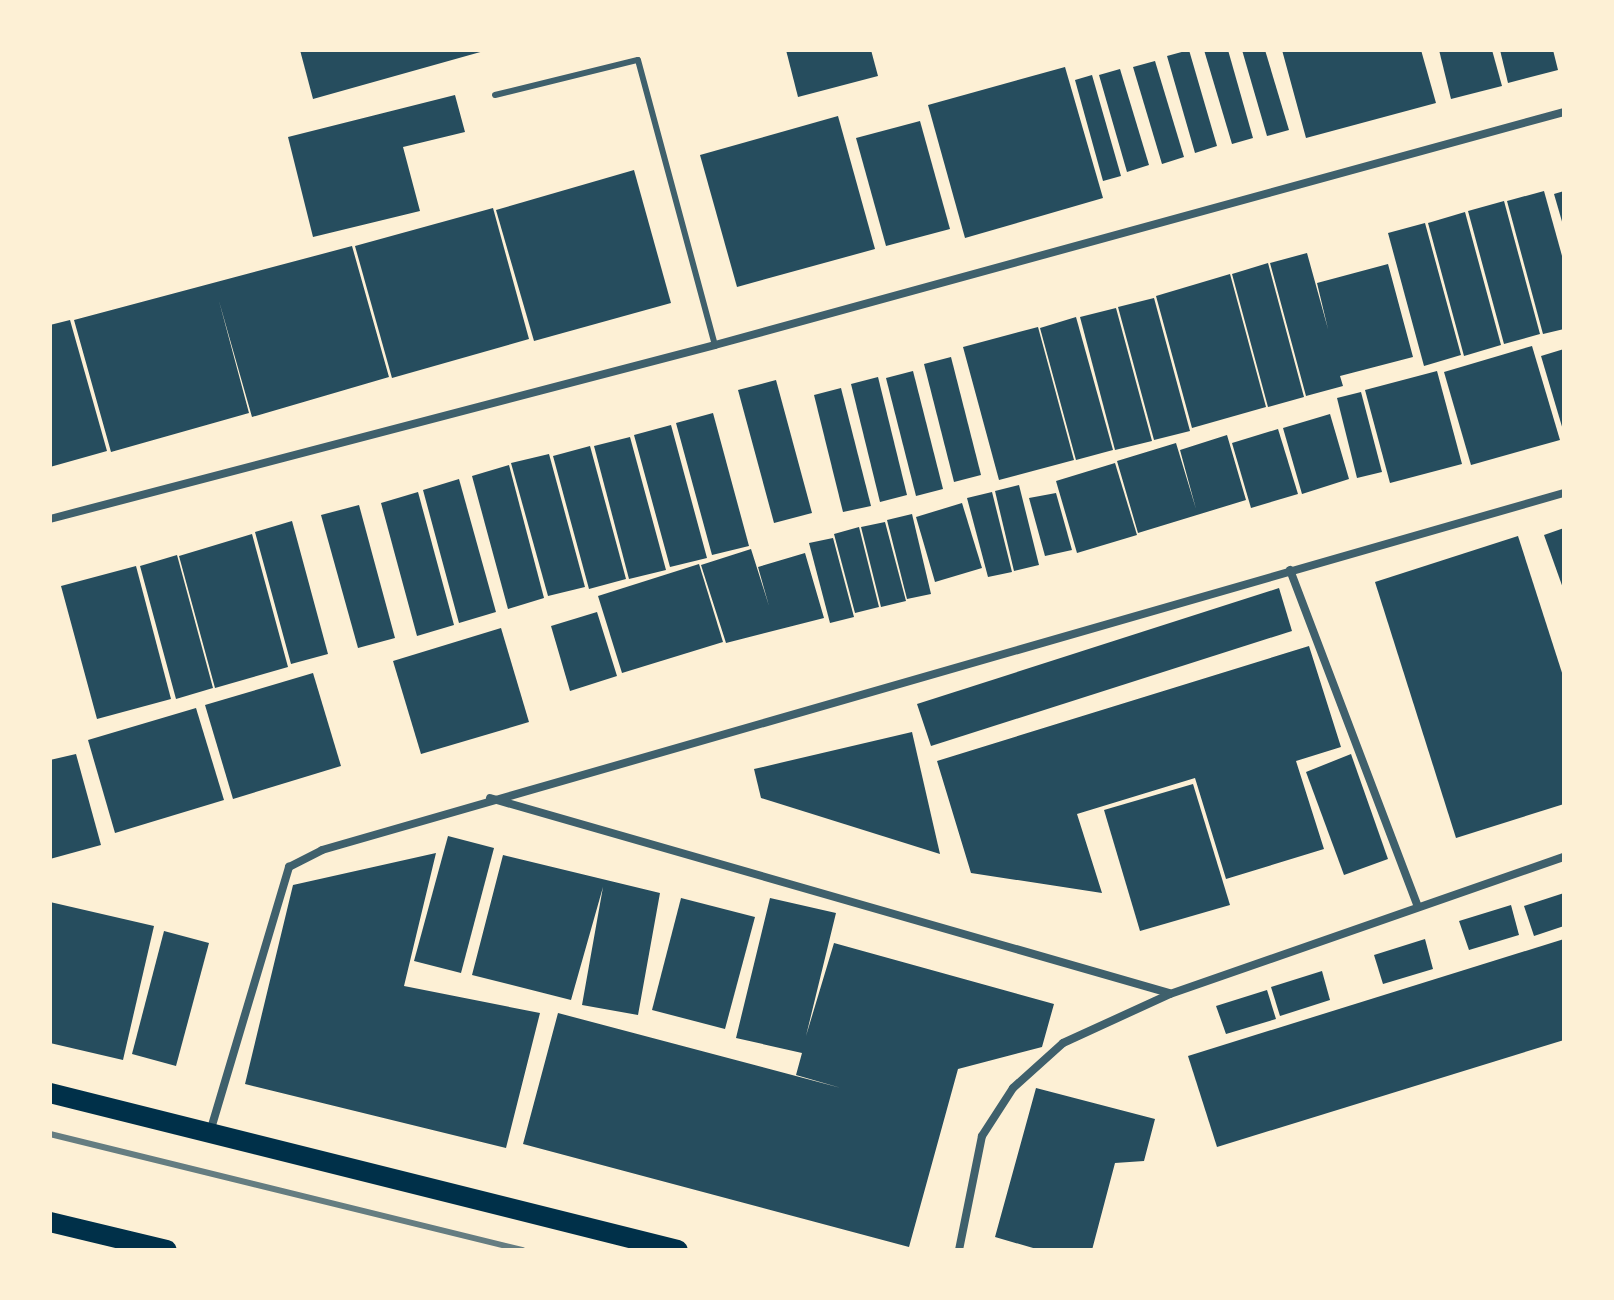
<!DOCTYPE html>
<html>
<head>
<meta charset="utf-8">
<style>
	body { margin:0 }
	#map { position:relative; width:1614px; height:1300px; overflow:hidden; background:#fdf0d5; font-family:"DejaVu Sans",sans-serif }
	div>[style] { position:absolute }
	.building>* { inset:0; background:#264d5e }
	.service>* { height:6px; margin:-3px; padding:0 3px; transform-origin:3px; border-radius:3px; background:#3f606c }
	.minor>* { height:8px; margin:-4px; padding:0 4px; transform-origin:4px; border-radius:4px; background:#3f606c }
	.primary>* { height:20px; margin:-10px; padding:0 10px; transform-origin:10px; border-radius:10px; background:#003049 }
	.rail>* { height:6px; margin:-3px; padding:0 3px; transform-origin:3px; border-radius:3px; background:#657d81 }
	span { translate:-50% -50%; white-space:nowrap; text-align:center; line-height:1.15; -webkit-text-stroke:8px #fdf0d5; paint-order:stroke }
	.frame { position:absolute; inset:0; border:52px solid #fdf0d5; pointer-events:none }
</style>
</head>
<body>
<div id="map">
	<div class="building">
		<i style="clip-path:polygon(300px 50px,484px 50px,484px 51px,313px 99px)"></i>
		<i style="clip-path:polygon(786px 50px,871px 50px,878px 76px,798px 97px)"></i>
		<i style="clip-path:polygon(1189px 50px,1217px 146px,1195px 153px,1167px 56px)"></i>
		<i style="clip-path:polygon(1204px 50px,1228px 50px,1253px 138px,1232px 144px)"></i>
		<i style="clip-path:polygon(1242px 50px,1265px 50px,1289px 130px,1267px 136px)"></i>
		<i style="clip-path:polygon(1282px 50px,1421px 50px,1436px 103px,1306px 138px)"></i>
		<i style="clip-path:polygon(1439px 50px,1492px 50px,1502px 86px,1451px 99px)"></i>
		<i style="clip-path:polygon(1500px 50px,1553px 50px,1558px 70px,1508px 83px)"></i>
		<i style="clip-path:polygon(1155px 61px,1184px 157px,1162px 164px,1133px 67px)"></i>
		<i style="clip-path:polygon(1065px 67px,1103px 198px,965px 238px,928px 105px)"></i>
		<i style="clip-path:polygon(1120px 69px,1149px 165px,1127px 172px,1099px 75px)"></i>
		<i style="clip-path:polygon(1092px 75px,1121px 176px,1103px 181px,1075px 80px)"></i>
		<i style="clip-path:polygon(455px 95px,465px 132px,403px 147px,420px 211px,313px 237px,288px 137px)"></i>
		<i style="clip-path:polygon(838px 116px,875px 249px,737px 287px,700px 155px)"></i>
		<i style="clip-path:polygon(920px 121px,950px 229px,886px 246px,856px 138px)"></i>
		<i style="clip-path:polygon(634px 170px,671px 303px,534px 341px,496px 210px)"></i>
		<i style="clip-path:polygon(1544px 191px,1564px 263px,1564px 329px,1543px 334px,1507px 201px)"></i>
		<i style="clip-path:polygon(1564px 191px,1564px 225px,1563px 225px,1554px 194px)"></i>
		<i style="clip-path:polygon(1504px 201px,1540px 334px,1504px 344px,1468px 211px)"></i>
		<i style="clip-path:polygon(493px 208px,529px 339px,392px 378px,355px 246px)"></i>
		<i style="clip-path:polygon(1465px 212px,1501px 345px,1464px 356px,1428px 223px)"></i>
		<i style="clip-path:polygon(1425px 223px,1461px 355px,1424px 366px,1388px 233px)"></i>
		<i style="clip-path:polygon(352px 246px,389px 377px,252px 417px,219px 301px,249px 413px,111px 452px,74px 320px)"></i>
		<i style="clip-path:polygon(1307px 253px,1328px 329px,1317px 283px,1388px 264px,1413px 357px,1340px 376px,1343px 386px,1306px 396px,1270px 263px)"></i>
		<i style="clip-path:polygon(1268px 263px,1304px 397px,1268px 407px,1232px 274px)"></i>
		<i style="clip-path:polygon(1230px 274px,1266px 407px,1192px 428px,1156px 296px)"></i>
		<i style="clip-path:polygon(1154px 298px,1190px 431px,1154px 440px,1118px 307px)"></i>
		<i style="clip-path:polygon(1116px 308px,1152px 441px,1115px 450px,1080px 317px)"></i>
		<i style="clip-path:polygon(1076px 317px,1113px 450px,1076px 460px,1040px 328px)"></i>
		<i style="clip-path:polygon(70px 320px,107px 451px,50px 467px,50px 325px)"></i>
		<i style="clip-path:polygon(1038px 327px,1074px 460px,999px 480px,963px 347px)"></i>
		<i style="clip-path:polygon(1532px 346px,1560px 440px,1471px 465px,1444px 372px)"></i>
		<i style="clip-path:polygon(1564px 349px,1564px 430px,1563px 430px,1541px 356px)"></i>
		<i style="clip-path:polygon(951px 357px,981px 475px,954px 482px,924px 364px)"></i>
		<i style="clip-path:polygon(913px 371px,943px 489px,916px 496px,886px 378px)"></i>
		<i style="clip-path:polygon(1437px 371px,1462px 464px,1390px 483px,1365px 390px)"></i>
		<i style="clip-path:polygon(878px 377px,907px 495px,880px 502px,851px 384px)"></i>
		<i style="clip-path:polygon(776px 380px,812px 513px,774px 523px,738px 390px)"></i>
		<i style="clip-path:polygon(841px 388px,871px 506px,843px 512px,814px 395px)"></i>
		<i style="clip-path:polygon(1361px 392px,1382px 472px,1357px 478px,1337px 398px)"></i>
		<i style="clip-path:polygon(713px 413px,749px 546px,712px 555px,676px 423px)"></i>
		<i style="clip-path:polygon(1330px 414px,1349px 479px,1302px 494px,1283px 428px)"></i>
		<i style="clip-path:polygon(671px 425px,707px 558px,670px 567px,634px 435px)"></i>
		<i style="clip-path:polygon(1278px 429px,1298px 494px,1251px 508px,1232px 443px)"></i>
		<i style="clip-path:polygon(1227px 435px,1246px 500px,1138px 533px,1117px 461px,1176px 443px,1196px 509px,1180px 450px)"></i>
		<i style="clip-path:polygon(630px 437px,666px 570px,629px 579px,594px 446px)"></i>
		<i style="clip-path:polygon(590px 446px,626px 579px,589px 589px,553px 456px)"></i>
		<i style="clip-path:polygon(549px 454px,585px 587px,548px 596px,511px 463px)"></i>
		<i style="clip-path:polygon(1115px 463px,1137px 535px,1077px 553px,1056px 481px)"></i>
		<i style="clip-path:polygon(509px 465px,544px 598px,508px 609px,472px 476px)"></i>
		<i style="clip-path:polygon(459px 479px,496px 612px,459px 623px,423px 490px)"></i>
		<i style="clip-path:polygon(1019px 485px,1039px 565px,1014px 571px,995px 491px)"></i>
		<i style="clip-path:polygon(418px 492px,454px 625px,417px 636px,381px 503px)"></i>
		<i style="clip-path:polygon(992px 492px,1012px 572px,988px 577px,967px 498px)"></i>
		<i style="clip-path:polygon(1056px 493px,1072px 550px,1045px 556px,1029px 498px)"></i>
		<i style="clip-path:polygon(962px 503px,982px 568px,935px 582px,916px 517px)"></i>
		<i style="clip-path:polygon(359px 505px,395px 638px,358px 648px,321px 515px)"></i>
		<i style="clip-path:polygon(912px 514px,931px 594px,907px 599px,887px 520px)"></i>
		<i style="clip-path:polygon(292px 521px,328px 654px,291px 664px,255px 532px)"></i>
		<i style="clip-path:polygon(885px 522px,906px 601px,881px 607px,861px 527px)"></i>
		<i style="clip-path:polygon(859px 527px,879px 607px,855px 613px,834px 534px)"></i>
		<i style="clip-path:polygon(1564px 528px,1564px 591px,1544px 535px)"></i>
		<i style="clip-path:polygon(252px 534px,288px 667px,215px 688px,179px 556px)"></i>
		<i style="clip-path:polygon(1518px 536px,1564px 679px,1564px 804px,1456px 838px,1375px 582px)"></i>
		<i style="clip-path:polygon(833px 538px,854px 617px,830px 623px,809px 543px)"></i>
		<i style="clip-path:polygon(751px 549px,769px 606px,758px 567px,805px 553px,824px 618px,726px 643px,701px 565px)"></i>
		<i style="clip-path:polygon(177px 555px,213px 688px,176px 699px,140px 566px)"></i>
		<i style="clip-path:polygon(699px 564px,723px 642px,622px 673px,598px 596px)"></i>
		<i style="clip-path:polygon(136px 566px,171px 699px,97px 719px,61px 586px)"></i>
		<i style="clip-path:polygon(1279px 588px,1292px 631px,931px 746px,917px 704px)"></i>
		<i style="clip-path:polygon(597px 612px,617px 676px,570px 691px,551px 626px)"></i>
		<i style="clip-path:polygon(501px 628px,529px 722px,421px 754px,393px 661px)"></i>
		<i style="clip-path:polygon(1309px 646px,1341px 747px,1296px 761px,1324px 849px,1226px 879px,1195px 778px,1077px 814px,1102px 893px,971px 873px,937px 761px)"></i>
		<i style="clip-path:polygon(313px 673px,341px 766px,233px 799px,205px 705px)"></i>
		<i style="clip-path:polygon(196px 708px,224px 800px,115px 833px,88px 740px)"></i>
		<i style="clip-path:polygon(912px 732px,940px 854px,761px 798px,754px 769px)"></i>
		<i style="clip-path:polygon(76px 754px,101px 845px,50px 859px,50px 760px)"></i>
		<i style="clip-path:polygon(1351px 754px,1388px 859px,1344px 875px,1306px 772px)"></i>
		<i style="clip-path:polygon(1193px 784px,1230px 905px,1140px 931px,1104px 810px)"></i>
		<i style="clip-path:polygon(448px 836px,494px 848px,461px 973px,414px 961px)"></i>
		<i style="clip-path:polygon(436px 853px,404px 986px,540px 1013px,506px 1148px,245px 1084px,293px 885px)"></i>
		<i style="clip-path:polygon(503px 855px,660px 893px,638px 1015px,582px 1005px,603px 887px,571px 1000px,472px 975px)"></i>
		<i style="clip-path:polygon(1564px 893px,1564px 926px,1534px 936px,1524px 906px)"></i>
		<i style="clip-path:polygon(681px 898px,755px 917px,725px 1029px,652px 1010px)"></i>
		<i style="clip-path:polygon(770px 898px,836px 913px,806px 1036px,834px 943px,1054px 1004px,1042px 1047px,958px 1069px,909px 1247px,523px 1144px,558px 1013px,841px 1088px,796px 1075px,802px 1053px,736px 1038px)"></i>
		<i style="clip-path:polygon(50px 902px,154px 926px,123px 1060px,50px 1043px)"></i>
		<i style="clip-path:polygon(1511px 905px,1519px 935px,1469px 950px,1459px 921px)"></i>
		<i style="clip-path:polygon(164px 931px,209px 943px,176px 1066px,132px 1054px)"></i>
		<i style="clip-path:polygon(1425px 939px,1433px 969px,1383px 984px,1374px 955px)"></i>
		<i style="clip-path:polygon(1564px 939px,1564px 1040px,1217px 1147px,1188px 1056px)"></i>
		<i style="clip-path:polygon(1322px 971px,1330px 1000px,1280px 1016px,1271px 987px)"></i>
		<i style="clip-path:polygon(1267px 990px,1276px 1019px,1226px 1034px,1216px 1006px)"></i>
		<i style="clip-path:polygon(1036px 1088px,1155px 1119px,1144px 1161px,1115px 1163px,1092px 1250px,1040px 1250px,995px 1237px)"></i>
	</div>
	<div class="service">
		<i style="left:495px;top:95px;width:147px;rotate:-13.8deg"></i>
		<i style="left:638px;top:60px;width:295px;rotate:74.9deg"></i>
	</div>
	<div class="minor">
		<i style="left:50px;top:519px;width:687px;rotate:-14.66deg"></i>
		<i style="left:715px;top:345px;width:880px;rotate:-15.35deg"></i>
		<i style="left:1290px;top:570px;width:360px;rotate:69.2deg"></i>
		<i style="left:490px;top:798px;width:706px;rotate:16.02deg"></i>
		<i style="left:210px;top:1132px;width:277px;rotate:-73.4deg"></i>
		<i style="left:289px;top:867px;width:37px;rotate:-27deg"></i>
		<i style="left:322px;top:850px;width:1292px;rotate:-16.04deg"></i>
		<i style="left:959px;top:1250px;width:116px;rotate:-78.6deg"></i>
		<i style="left:982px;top:1136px;width:57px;rotate:-57.1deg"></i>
		<i style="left:1013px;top:1088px;width:67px;rotate:-42deg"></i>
		<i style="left:1063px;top:1043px;width:118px;rotate:-24.6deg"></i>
		<i style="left:1170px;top:994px;width:417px;rotate:-19.2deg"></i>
	</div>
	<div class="primary">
		<i style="left:50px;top:1093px;width:647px;rotate:14.04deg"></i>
		<i style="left:50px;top:1222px;width:120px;rotate:13.5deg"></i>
	</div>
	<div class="rail">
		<i style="left:50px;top:1134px;width:487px;rotate:13.8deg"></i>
	</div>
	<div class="frame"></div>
</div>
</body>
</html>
